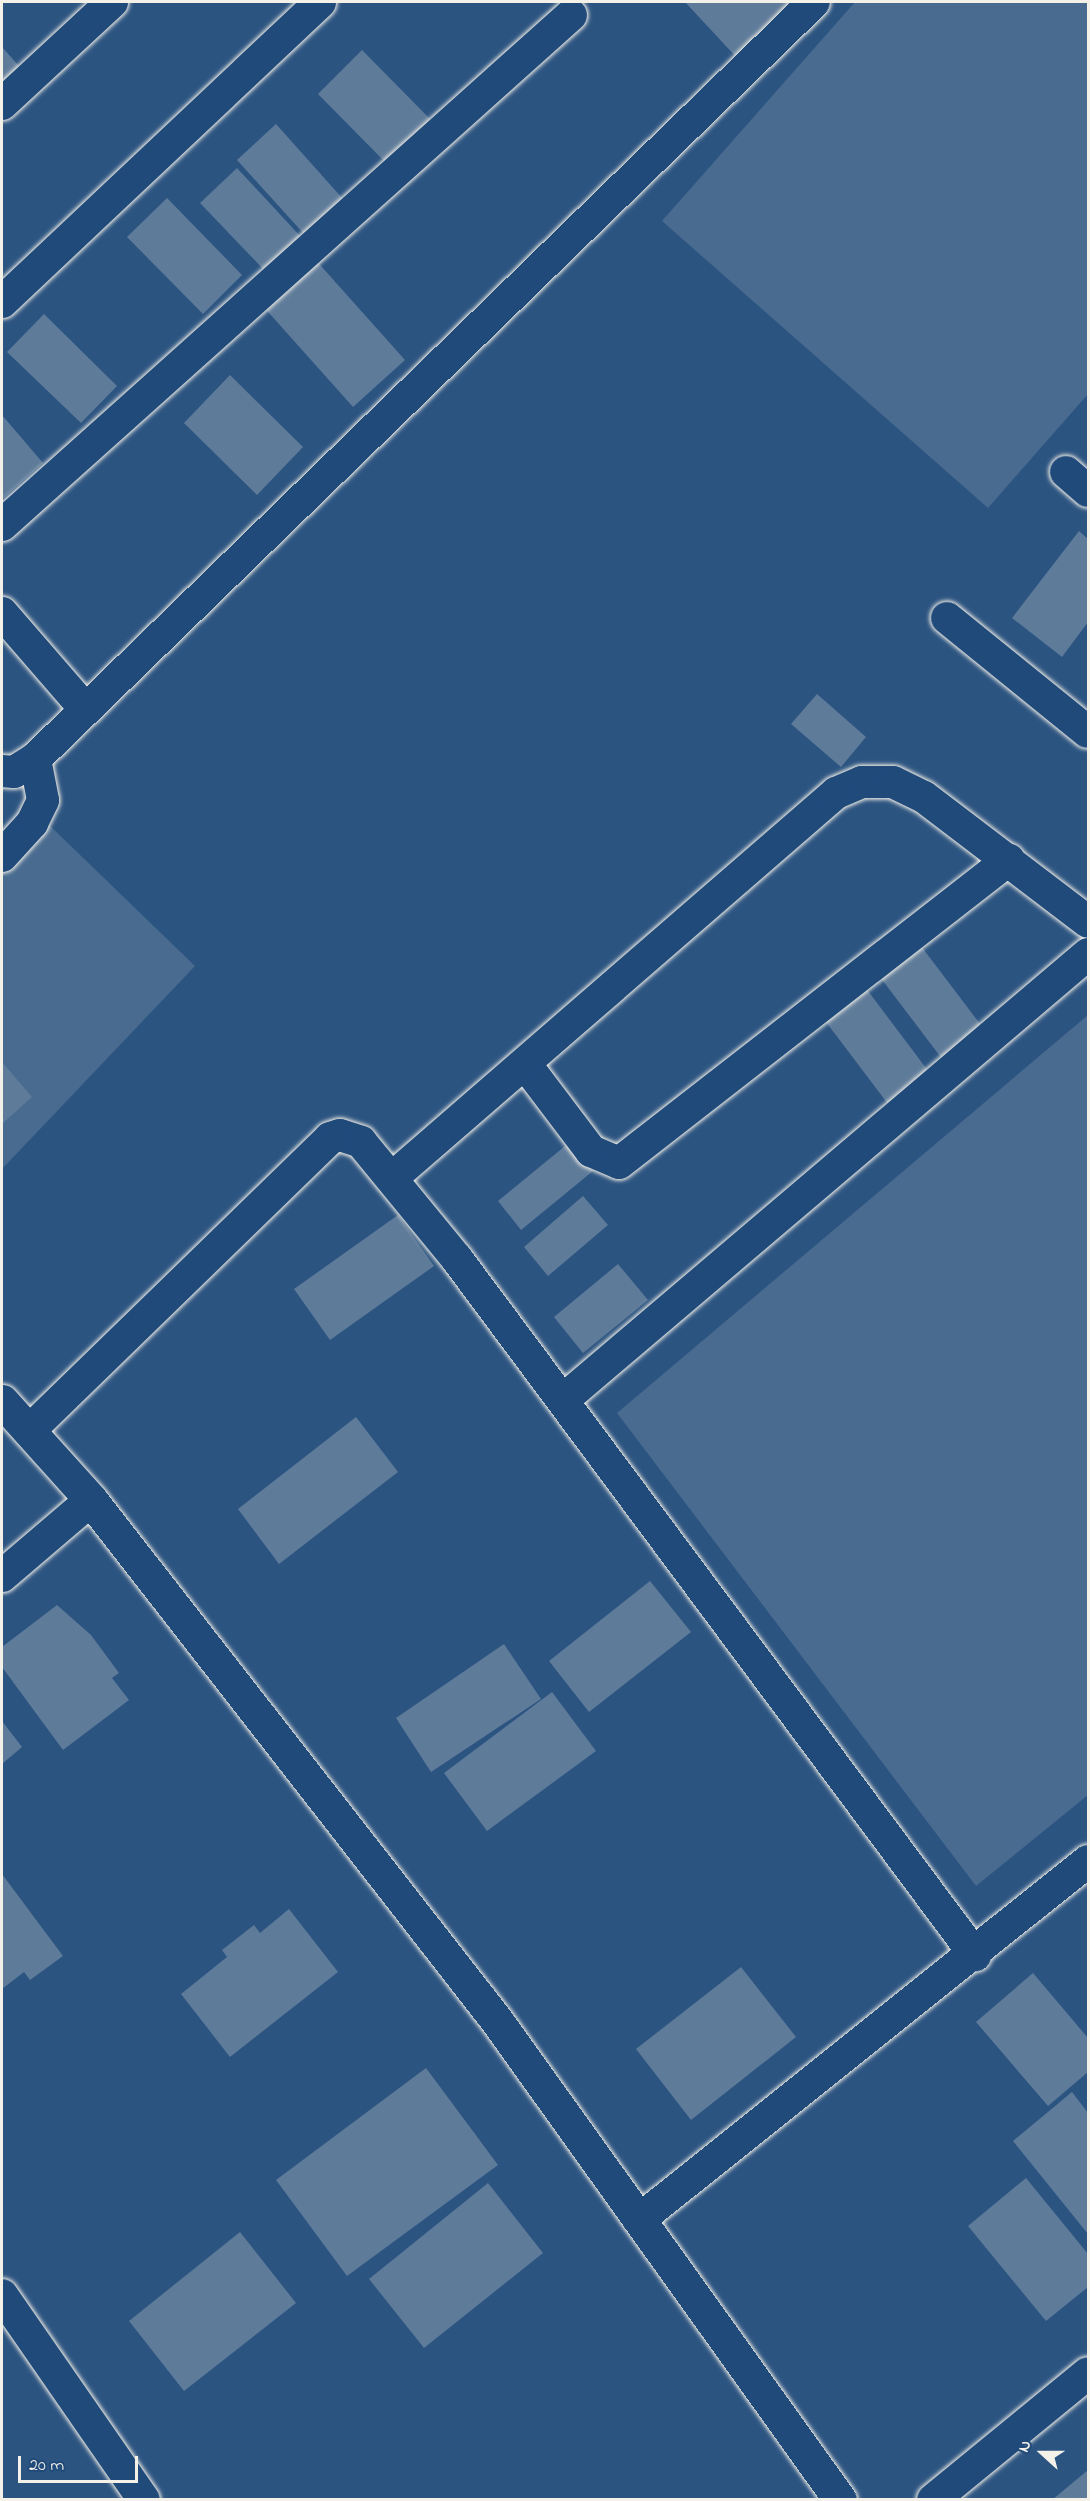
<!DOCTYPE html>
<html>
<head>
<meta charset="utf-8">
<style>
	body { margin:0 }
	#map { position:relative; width:1090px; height:2501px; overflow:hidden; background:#2c5481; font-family:"Indie Flower",sans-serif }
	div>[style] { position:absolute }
	.green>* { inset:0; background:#496b90 }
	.building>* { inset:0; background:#5e7b9a }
	.roads { filter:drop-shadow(0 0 2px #f4f1e8) drop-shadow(0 0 2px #f4f1e8) }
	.street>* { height:32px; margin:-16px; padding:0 16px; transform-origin:16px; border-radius:16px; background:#1f4a7a }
	.secondary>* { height:33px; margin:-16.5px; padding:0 16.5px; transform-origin:16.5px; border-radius:16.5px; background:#1f4a7a }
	span { translate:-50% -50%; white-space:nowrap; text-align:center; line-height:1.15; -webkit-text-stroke:6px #1f4a7a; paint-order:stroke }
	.frame { position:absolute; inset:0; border:3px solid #f4f1e8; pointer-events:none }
	.north { position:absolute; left:1012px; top:2423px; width:60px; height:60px; -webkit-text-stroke:4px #1f4a7a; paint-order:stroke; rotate:291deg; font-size:16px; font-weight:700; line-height:24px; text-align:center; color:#f4f1e8 }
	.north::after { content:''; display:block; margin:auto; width:21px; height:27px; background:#f4f1e8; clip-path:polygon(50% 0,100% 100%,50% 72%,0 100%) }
	.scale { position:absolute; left:18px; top:2456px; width:120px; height:27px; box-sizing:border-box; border:3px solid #f4f1e8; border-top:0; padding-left:8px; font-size:18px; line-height:21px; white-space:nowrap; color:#f4f1e8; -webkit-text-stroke:4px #1f4a7a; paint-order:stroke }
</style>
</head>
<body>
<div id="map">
	<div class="green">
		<i style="clip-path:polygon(855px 2px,1088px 2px,1088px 394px,988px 508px,662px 221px)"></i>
		<i style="clip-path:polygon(46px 822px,195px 966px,2px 1169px,2px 868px)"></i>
		<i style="clip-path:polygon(1088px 1015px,1088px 1795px,976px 1886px,617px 1413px)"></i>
	</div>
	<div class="building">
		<i style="clip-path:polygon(685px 2px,792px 2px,738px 59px)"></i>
		<i style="clip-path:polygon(2px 47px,28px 76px,2px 102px)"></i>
		<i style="clip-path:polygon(362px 50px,435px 124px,391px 168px,318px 94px)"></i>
		<i style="clip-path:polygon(276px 124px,343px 199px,304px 234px,237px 160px)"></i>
		<i style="clip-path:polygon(237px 168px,301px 237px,265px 271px,200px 203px)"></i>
		<i style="clip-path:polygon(167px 198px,242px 275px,203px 314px,127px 237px)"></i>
		<i style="clip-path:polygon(313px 257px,405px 360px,353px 407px,261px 304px)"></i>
		<i style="clip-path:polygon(44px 314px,117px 386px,81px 423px,7px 352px)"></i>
		<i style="clip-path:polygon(230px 375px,303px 447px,257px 495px,184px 423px)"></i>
		<i style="clip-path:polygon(2px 415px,43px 463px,2px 499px)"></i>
		<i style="clip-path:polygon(1079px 531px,1088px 539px,1088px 622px,1062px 657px,1012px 618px)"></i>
		<i style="clip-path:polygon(817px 694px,866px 737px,841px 767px,791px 724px)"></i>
		<i style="clip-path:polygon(921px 946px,990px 1037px,949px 1068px,880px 977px)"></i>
		<i style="clip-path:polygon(862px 983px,932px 1076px,891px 1108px,820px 1014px)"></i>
		<i style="clip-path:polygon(2px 1062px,32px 1097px,2px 1124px)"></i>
		<i style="clip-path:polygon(570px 1142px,593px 1171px,521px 1230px,498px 1201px)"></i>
		<i style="clip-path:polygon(583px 1196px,608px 1225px,548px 1276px,524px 1247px)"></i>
		<i style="clip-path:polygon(398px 1215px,434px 1266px,330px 1340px,294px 1289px)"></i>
		<i style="clip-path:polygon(618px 1264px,648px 1300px,583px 1353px,554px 1317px)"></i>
		<i style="clip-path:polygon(356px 1417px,398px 1472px,279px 1564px,238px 1509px)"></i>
		<i style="clip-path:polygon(650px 1581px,691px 1632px,589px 1712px,549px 1661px)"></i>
		<i style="clip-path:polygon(57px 1605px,91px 1635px,119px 1673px,112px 1678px,129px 1700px,63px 1750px,2px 1667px,2px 1647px)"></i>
		<i style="clip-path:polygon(504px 1644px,541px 1699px,431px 1772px,396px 1718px)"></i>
		<i style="clip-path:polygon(552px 1692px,596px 1751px,487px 1831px,444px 1773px)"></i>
		<i style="clip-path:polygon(2px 1721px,22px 1747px,2px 1764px)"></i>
		<i style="clip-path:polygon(2px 1874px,63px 1956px,30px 1980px,24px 1972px,2px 1989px)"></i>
		<i style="clip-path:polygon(289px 1909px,338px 1972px,230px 2057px,181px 1994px,227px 1957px,222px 1950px,254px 1925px,260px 1933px)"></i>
		<i style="clip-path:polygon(741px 1967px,796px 2037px,691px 2120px,636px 2049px)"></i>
		<i style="clip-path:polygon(1033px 1973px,1088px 2038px,1088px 2072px,1048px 2106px,976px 2022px)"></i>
		<i style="clip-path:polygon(426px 2068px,498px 2165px,347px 2276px,276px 2180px)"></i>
		<i style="clip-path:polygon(1072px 2092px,1088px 2113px,1088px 2234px,1013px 2141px)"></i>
		<i style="clip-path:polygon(1026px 2178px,1088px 2254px,1088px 2287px,1046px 2321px,968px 2226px)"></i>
		<i style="clip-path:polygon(488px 2183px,543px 2253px,424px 2348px,369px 2279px)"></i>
		<i style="clip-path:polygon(240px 2232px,296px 2303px,184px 2391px,129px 2321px)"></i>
		<i style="clip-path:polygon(1088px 2470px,1088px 2500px,1052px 2500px)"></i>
	</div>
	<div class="roads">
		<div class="street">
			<i style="left:2px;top:104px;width:150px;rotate:-42.8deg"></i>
			<i style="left:2px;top:302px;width:437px;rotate:-43.3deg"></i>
			<i style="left:1066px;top:472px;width:29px;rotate:41deg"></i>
			<i style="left:2px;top:525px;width:764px;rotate:-41.87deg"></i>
			<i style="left:2px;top:613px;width:128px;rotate:49.1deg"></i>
			<i style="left:947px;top:618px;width:181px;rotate:39deg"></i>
			<i style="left:2px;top:771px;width:12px;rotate:5deg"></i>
			<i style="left:14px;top:772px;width:25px;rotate:-32deg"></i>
			<i style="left:35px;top:759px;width:1086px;rotate:-44.18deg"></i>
			<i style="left:2px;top:856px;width:45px;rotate:-47.7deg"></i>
			<i style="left:32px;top:823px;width:25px;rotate:-64deg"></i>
			<i style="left:43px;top:800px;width:42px;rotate:-101deg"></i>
			<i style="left:526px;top:1065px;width:108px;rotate:52.9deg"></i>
			<i style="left:591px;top:1151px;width:30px;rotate:23deg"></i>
			<i style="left:619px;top:1163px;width:494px;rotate:-37.9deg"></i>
			<i style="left:392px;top:1178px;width:588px;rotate:-40.93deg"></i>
			<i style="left:836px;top:793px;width:28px;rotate:-23deg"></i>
			<i style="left:862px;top:782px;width:31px"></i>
			<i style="left:893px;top:782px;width:34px;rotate:26deg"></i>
			<i style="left:924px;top:797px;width:206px;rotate:37.3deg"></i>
			<i style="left:563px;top:1400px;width:689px;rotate:-40.35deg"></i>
			<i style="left:29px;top:1431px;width:420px;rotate:-44.2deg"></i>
			<i style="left:330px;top:1138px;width:10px;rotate:-17deg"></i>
			<i style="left:340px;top:1135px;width:22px;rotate:18deg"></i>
			<i style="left:361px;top:1142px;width:151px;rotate:50.6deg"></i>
			<i style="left:457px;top:1259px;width:868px;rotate:53.34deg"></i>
			<i style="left:2px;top:1576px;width:117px;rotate:-40.5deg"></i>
			<i style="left:639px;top:2220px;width:575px;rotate:-38.64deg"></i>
			<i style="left:2px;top:2295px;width:249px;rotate:55.3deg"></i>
			<i style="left:933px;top:2500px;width:200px;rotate:-39.3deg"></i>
		</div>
		<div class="secondary">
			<i style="left:2px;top:1401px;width:133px;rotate:48deg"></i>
			<i style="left:91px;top:1500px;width:661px;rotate:52.07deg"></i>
			<i style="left:497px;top:2021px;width:589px;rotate:54.39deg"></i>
		</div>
	</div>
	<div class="frame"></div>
	<div class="north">N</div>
	<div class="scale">20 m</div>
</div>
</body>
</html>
